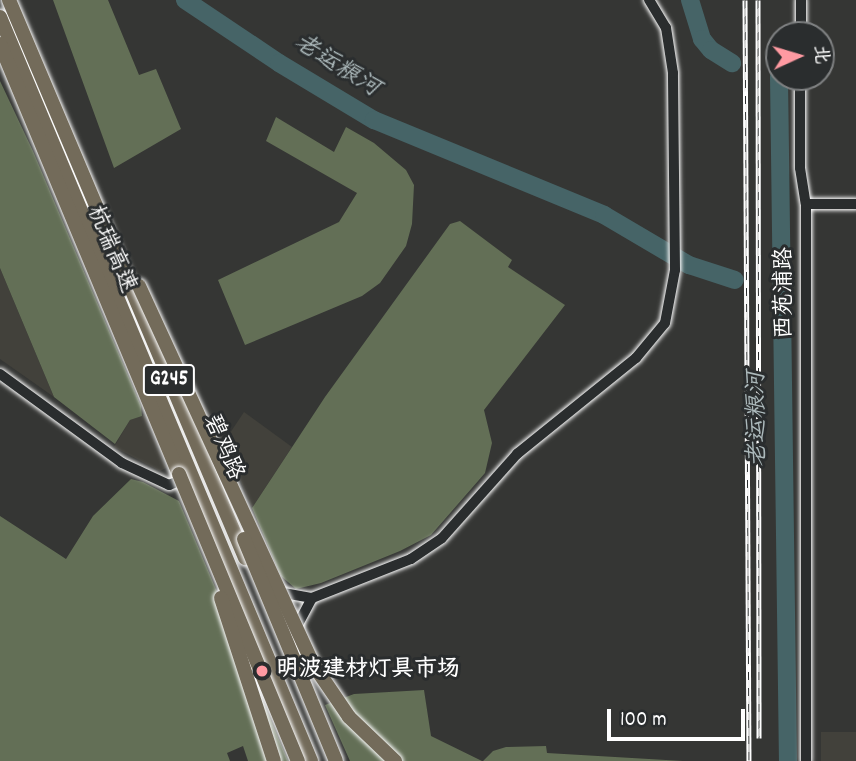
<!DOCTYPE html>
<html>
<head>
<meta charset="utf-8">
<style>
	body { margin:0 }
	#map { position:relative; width:856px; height:761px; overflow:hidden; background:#353634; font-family:Dekko,"LXGW WenKai TC",sans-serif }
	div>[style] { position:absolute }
	.built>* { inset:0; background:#42413b }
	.green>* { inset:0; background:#636f56 }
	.river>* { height:18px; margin:-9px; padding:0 9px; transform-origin:9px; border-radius:9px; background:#466467 }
	.roads { filter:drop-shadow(0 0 2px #fff) drop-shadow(0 0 2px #fff) }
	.secondary>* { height:10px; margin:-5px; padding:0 5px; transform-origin:5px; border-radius:5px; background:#2a2d2e }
	.highway>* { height:14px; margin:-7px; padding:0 7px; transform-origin:7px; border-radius:7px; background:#736b5a }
	.rail>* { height:5px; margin-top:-2.5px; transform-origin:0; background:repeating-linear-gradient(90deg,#2a2d2e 0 8px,#fff 0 16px); box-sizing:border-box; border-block:2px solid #fff }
	.bridges { filter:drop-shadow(0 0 2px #fff) drop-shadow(0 0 2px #fff) }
	.highway-bridge>* { height:14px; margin:-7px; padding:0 7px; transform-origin:7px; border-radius:7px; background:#736b5a }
	.dots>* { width:19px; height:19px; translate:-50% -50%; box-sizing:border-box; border:4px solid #2a2d2e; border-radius:50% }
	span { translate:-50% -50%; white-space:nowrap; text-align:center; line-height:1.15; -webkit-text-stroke:6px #2a2d2e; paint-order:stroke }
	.shield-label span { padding:2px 5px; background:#2a2d2e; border:2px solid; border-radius:5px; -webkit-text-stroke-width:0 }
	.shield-label { font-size:21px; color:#fff; font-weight:700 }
	.street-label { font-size:23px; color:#fff }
	.poi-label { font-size:23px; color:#fff; font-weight:700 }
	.left { translate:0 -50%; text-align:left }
	.water-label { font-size:24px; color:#acb9bb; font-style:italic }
	.north { position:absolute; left:765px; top:21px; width:70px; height:70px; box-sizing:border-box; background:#2a2d2e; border:2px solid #7f8182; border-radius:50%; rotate:86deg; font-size:19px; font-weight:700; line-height:28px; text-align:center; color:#fff }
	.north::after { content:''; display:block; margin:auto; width:24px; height:32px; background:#ff9aa2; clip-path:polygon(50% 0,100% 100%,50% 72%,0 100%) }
	.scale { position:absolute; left:607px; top:709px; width:138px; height:32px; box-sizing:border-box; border:4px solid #fff; border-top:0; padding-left:9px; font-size:21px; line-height:24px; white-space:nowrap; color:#fff; -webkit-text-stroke:5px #2a2d2e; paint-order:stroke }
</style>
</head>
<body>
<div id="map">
	<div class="built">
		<i style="clip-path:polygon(0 268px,54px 397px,0 359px)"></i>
		<i style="clip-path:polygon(244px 412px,292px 447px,252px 508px,224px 442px)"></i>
		<i style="clip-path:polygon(144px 415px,166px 468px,160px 471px,114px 447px,130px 420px)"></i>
		<i style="clip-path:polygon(821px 732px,856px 732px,856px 761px,821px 761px)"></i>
	</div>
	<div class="green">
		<i style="clip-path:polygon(53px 0,108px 0,139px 75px,156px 69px,181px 129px,114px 168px)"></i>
		<i style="clip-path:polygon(0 81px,33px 151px,141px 406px,142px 416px,130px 420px,115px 444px,54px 397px,0 268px)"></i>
		<i style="clip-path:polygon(276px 117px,334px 152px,346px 127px,374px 143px,406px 170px,414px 185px,412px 224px,406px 246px,380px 283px,362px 296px,245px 345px,218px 280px,339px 222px,357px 193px,266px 141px)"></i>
		<i style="clip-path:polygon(460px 221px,512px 260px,508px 267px,565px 305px,484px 410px,492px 443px,485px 473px,431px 535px,400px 551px,321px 583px,296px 589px,281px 576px,252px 508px,325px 397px,450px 224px)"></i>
		<i style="clip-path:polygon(131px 479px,143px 482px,179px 501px,288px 761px,248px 761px,243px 746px,227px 753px,230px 761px,0 761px,0 516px,66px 559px,93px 516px)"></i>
		<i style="clip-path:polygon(424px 690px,431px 736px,482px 761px,350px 761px,325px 705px,354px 694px)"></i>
		<i style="clip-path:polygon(546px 746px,547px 753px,683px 761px,483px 761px,493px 751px,506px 747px)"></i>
	</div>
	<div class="river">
		<i style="left:185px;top:0;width:113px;rotate:33.8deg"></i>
		<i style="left:279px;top:63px;width:111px;rotate:31deg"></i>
		<i style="left:374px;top:120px;width:249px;rotate:22.4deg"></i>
		<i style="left:604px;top:215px;width:99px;rotate:30.5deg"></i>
		<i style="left:689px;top:265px;width:48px;rotate:18.1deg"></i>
		<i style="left:690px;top:0;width:41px;rotate:72.9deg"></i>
		<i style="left:702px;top:39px;width:14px;rotate:51deg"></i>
		<i style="left:711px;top:50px;width:25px;rotate:32deg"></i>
		<i style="left:779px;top:77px;width:684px;rotate:89.25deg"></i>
	</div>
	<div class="roads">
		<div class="secondary">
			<i style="left:801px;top:35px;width:35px;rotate:-90deg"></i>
			<i style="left:800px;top:77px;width:91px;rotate:90deg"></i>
			<i style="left:800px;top:168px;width:36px;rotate:81deg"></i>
			<i style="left:806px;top:204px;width:557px;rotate:90deg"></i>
			<i style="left:806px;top:204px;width:50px"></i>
			<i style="left:0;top:374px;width:151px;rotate:36.1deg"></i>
			<i style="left:122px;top:463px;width:52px;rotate:25.1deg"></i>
			<i style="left:169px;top:485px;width:18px;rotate:-22deg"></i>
			<i style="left:278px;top:592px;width:35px;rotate:10deg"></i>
			<i style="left:312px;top:598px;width:106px;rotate:-21.5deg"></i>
			<i style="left:411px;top:559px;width:37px;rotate:-34deg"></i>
			<i style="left:442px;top:538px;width:113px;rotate:-48.2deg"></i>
			<i style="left:517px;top:454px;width:153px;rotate:-38.9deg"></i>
			<i style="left:636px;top:358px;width:45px;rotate:-50.4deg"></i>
			<i style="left:665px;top:323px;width:54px;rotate:-79.3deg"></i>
			<i style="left:675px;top:270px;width:197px;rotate:-90.6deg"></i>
			<i style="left:673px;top:73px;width:46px;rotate:-98.8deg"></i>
			<i style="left:666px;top:28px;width:33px;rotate:-121deg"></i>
			<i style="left:295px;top:630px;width:36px;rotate:-62deg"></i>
		</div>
		<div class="highway">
			<i style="left:9px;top:0;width:606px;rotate:67.07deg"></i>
			<i style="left:0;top:17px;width:806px;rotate:67.31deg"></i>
			<i style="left:0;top:44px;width:466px;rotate:67.4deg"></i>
		</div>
	</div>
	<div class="rail">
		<i style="left:745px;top:0;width:761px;rotate:89.7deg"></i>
		<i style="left:758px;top:0;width:738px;rotate:89.92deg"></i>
	</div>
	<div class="bridges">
		<div class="highway-bridge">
			<i style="left:139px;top:286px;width:416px;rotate:65.3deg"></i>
			<i style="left:313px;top:664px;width:64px;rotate:55.8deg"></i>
			<i style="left:349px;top:717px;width:64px;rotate:43.7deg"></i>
			<i style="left:179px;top:474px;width:311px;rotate:67.5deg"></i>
			<i style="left:244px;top:539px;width:240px;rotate:67.5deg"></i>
			<i style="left:221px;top:598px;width:171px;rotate:72deg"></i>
		</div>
	</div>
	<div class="dots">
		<i style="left:262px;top:671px;background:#ff9aa2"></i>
	</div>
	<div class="shield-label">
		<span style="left:169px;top:380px">G245</span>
	</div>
	<div class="street-label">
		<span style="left:110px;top:250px;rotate:67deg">杭瑞高速</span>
		<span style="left:786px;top:293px;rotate:-90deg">西苑浦路</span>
		<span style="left:222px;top:448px;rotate:67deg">碧鸡路</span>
	</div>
	<div class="poi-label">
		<span class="left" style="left:276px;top:671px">明波建材灯具市场</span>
	</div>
	<div class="water-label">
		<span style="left:336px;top:67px;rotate:32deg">老运粮河</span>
		<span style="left:759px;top:419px;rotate:-91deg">老运粮河</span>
	</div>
	<div class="north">北</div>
	<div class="scale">100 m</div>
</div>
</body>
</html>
